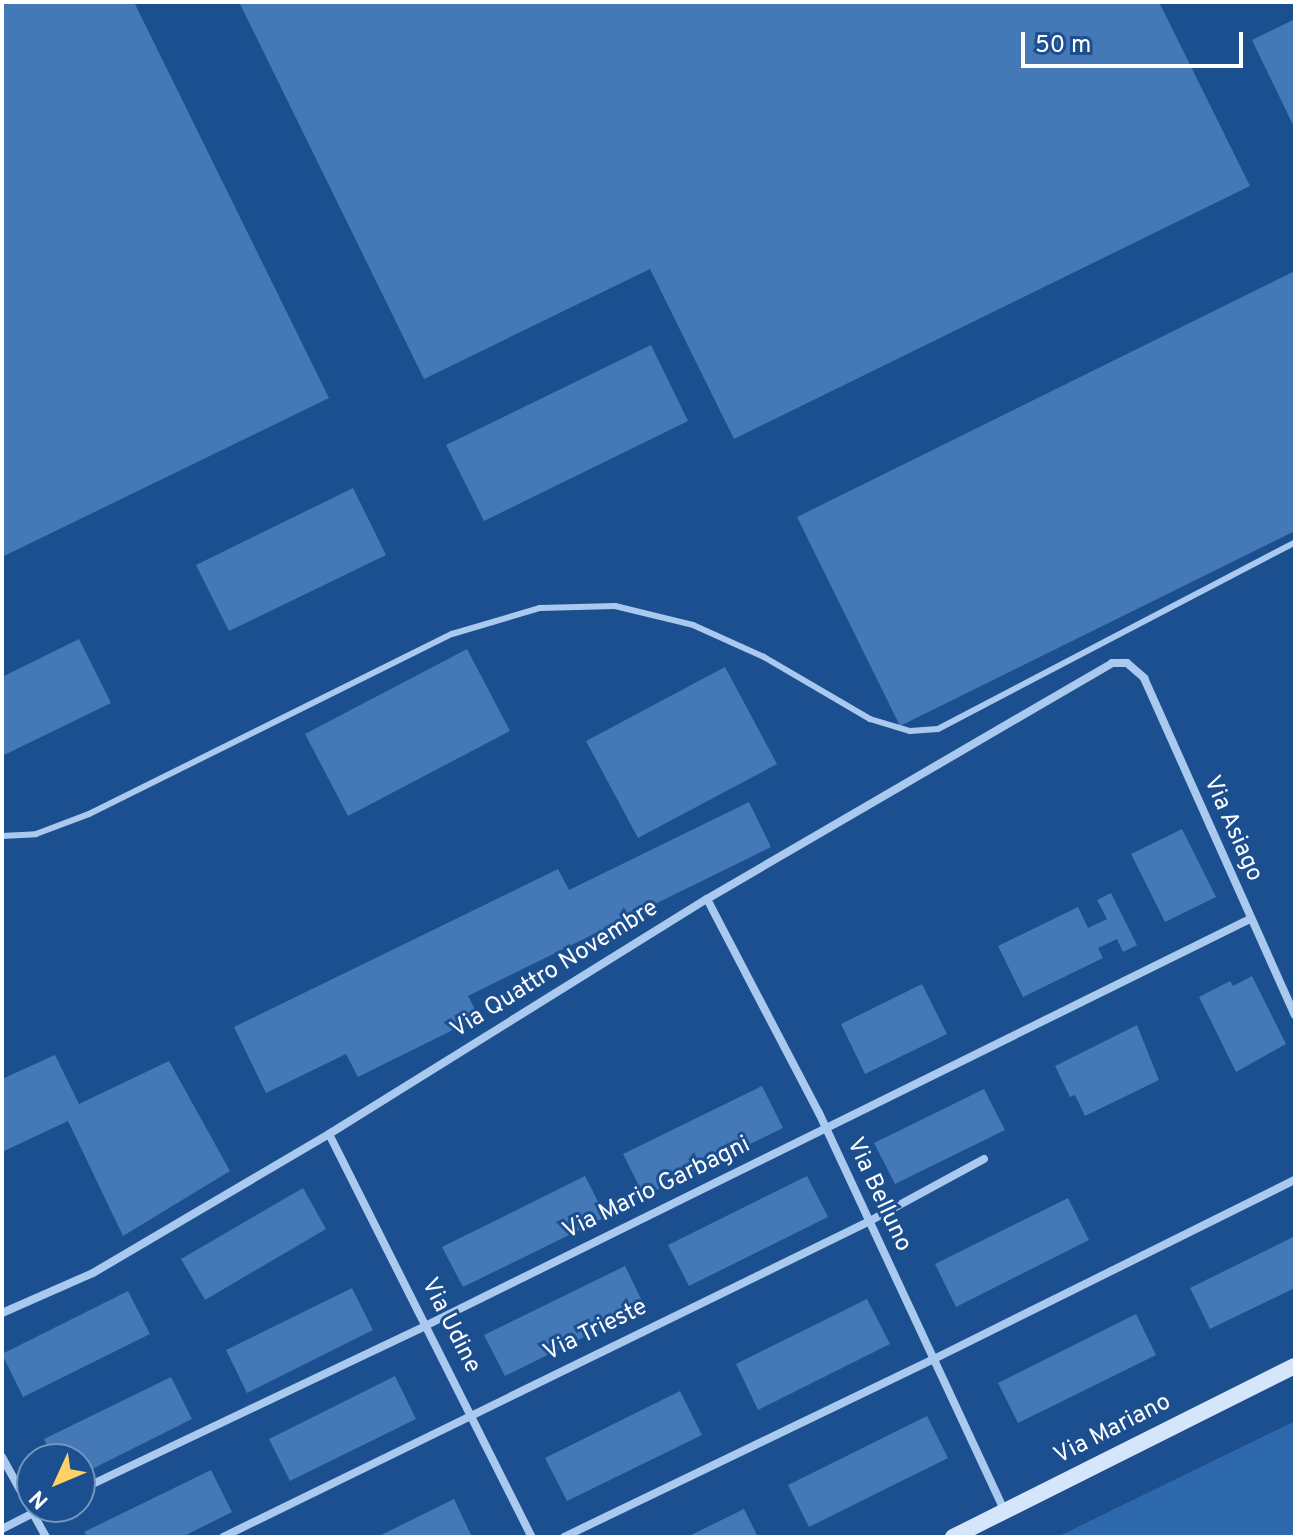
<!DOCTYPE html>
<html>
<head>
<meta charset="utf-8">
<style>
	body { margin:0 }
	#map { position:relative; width:1297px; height:1539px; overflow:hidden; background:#1b4f8f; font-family:Overpass,sans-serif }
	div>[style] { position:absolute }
	.green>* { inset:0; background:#2e69ad }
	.building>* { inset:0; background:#4478b7 }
	.lane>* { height:6px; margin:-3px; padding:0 3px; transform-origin:3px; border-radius:3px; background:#a9c9ee }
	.street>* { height:8px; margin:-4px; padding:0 4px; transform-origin:4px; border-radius:4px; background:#a9c9ee }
	.secondary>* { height:16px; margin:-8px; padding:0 8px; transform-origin:8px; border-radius:8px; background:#d6e6fa }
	span { translate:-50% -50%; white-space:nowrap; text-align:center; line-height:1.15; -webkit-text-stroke:6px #1b4f8f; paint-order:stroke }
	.street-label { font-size:24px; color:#fff }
	.frame { position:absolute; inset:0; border:4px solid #fff; pointer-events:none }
	.north { position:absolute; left:16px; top:1443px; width:80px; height:80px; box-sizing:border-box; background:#1b4f8f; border:2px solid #7695bc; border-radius:50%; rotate:226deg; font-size:22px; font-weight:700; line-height:32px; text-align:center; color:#fff }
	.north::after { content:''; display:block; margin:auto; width:28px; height:36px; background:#ffd166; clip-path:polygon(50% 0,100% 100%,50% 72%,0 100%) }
	.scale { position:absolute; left:1021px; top:32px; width:222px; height:36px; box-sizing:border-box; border:4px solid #fff; border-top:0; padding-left:10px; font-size:24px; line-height:28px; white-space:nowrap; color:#fff; -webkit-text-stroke:6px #1b4f8f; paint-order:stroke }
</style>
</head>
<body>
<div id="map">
	<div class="green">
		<i style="clip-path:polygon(1295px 1421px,1295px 1537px,1057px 1537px)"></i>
	</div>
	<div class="building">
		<i style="clip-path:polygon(2px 2px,134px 2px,329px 398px,2px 557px)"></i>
		<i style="clip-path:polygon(239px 2px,1159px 2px,1250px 186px,734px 439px,650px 269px,424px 379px)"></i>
		<i style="clip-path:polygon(1295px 19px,1295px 129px,1252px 40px)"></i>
		<i style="clip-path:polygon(1295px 271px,1295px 531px,900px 726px,797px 517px)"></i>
		<i style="clip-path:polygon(651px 345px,688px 421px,484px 521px,446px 445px)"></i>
		<i style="clip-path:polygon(353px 488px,386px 555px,229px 631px,196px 565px)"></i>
		<i style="clip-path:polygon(79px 639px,111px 703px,2px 756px,2px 677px)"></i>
		<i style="clip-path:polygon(467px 649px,510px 731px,348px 816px,305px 734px)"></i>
		<i style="clip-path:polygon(725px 667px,777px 764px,638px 838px,586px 741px)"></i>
		<i style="clip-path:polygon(749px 802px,771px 847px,468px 996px,479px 1017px,358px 1077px,346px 1054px,266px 1093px,234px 1027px,558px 869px,569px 890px)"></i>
		<i style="clip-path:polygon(1182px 829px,1216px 897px,1165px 922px,1131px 854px)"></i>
		<i style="clip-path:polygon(1111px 893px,1137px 945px,1123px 952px,1117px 939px,1098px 948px,1103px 958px,1023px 997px,998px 946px,1078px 907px,1088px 928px,1107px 919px,1097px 900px)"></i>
		<i style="clip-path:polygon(1252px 976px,1286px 1044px,1236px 1072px,1199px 997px,1230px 981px,1233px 986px)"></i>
		<i style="clip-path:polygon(922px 984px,947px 1034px,865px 1074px,841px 1024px)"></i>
		<i style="clip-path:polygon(1137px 1025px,1159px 1080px,1085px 1116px,1075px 1095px,1070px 1097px,1055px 1066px)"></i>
		<i style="clip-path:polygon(55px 1055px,79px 1104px,169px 1061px,230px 1171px,123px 1236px,68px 1121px,2px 1152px,2px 1079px)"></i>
		<i style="clip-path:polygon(762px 1086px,783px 1128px,644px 1196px,623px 1154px)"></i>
		<i style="clip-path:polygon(984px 1089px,1005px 1130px,895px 1184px,874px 1143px)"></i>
		<i style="clip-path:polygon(585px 1176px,606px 1217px,463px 1287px,442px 1247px)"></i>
		<i style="clip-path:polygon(807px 1176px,828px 1217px,689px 1286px,668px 1245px)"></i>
		<i style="clip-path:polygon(303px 1188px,326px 1229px,205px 1300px,181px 1259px)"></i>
		<i style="clip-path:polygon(1068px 1198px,1089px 1240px,956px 1307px,935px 1264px)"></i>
		<i style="clip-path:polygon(1295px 1236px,1295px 1288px,1210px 1329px,1190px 1288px)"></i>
		<i style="clip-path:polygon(625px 1266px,645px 1307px,505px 1376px,484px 1335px)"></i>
		<i style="clip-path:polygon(352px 1288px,373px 1330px,247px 1393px,226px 1350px)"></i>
		<i style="clip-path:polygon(128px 1291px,150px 1334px,23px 1397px,2px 1354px)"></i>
		<i style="clip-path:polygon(867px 1299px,890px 1344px,758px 1410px,736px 1364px)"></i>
		<i style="clip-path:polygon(1136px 1314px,1156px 1355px,1018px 1423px,998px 1383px)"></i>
		<i style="clip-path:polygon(395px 1376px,416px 1419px,290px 1481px,269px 1439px)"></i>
		<i style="clip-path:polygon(171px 1377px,192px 1419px,80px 1475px,80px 1459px,54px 1459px,44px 1439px)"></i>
		<i style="clip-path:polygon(680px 1391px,702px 1435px,567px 1501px,545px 1458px)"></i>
		<i style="clip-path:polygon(927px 1416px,948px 1458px,809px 1527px,788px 1485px)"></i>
		<i style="clip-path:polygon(211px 1470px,232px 1512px,182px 1537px,87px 1537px,84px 1532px)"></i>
		<i style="clip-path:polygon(454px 1499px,472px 1537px,377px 1537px)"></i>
		<i style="clip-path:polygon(744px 1509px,758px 1537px,687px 1537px)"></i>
	</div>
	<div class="lane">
		<i style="left:2px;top:836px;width:34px;rotate:-3deg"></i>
		<i style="left:36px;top:834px;width:57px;rotate:-20.7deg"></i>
		<i style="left:89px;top:814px;width:405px;rotate:-26.4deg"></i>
		<i style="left:452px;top:634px;width:92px;rotate:-16.5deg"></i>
		<i style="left:540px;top:608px;width:75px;rotate:-1.5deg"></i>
		<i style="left:615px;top:606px;width:80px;rotate:13.7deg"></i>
		<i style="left:693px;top:625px;width:78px;rotate:24.3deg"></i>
		<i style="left:764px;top:657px;width:123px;rotate:30.3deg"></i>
		<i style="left:870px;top:719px;width:42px;rotate:16.7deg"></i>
		<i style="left:910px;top:731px;width:28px;rotate:-4deg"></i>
		<i style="left:938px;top:729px;width:403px;rotate:-27.6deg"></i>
	</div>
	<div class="street">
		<i style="left:707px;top:899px;width:242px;rotate:62.4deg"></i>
		<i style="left:819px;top:1113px;width:439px;rotate:65deg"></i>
		<i style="left:329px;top:1134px;width:451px;rotate:63.3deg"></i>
		<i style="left:2px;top:1313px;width:99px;rotate:-23.7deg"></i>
		<i style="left:93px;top:1273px;width:274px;rotate:-30.5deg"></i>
		<i style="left:329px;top:1134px;width:445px;rotate:-31.9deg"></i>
		<i style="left:707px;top:899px;width:469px;rotate:-30.2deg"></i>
		<i style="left:1112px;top:663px;width:15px"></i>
		<i style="left:1127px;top:663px;width:23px;rotate:41deg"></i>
		<i style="left:1144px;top:678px;width:369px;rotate:65.9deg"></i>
		<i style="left:2px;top:1457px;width:91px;rotate:61.2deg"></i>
		<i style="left:80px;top:1490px;width:384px;rotate:-25.4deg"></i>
		<i style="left:427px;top:1325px;width:918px;rotate:-26.26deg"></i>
		<i style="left:2px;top:1529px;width:48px;rotate:-27.1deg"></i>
		<i style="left:223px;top:1537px;width:718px;rotate:-26.03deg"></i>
		<i style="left:868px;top:1222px;width:132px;rotate:-28.5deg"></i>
		<i style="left:564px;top:1537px;width:413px;rotate:-25.7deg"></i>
		<i style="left:936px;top:1358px;width:401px;rotate:-26.4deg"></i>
	</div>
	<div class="secondary">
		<i style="left:953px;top:1537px;width:382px;rotate:-26.6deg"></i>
	</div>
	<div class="street-label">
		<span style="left:1232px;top:829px;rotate:66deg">Via Asiago</span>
		<span style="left:555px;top:970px;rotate:-32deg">Via Quattro Novembre</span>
		<span style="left:657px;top:1189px;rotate:-26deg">Via Mario Garbagni</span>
		<span style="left:878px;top:1195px;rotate:65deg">Via Belluno</span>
		<span style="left:450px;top:1326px;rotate:63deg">Via Udine</span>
		<span style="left:596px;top:1331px;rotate:-26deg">Via Trieste</span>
		<span style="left:1113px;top:1430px;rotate:-27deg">Via Mariano</span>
	</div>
	<div class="frame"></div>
	<div class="north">N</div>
	<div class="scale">50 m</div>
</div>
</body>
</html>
